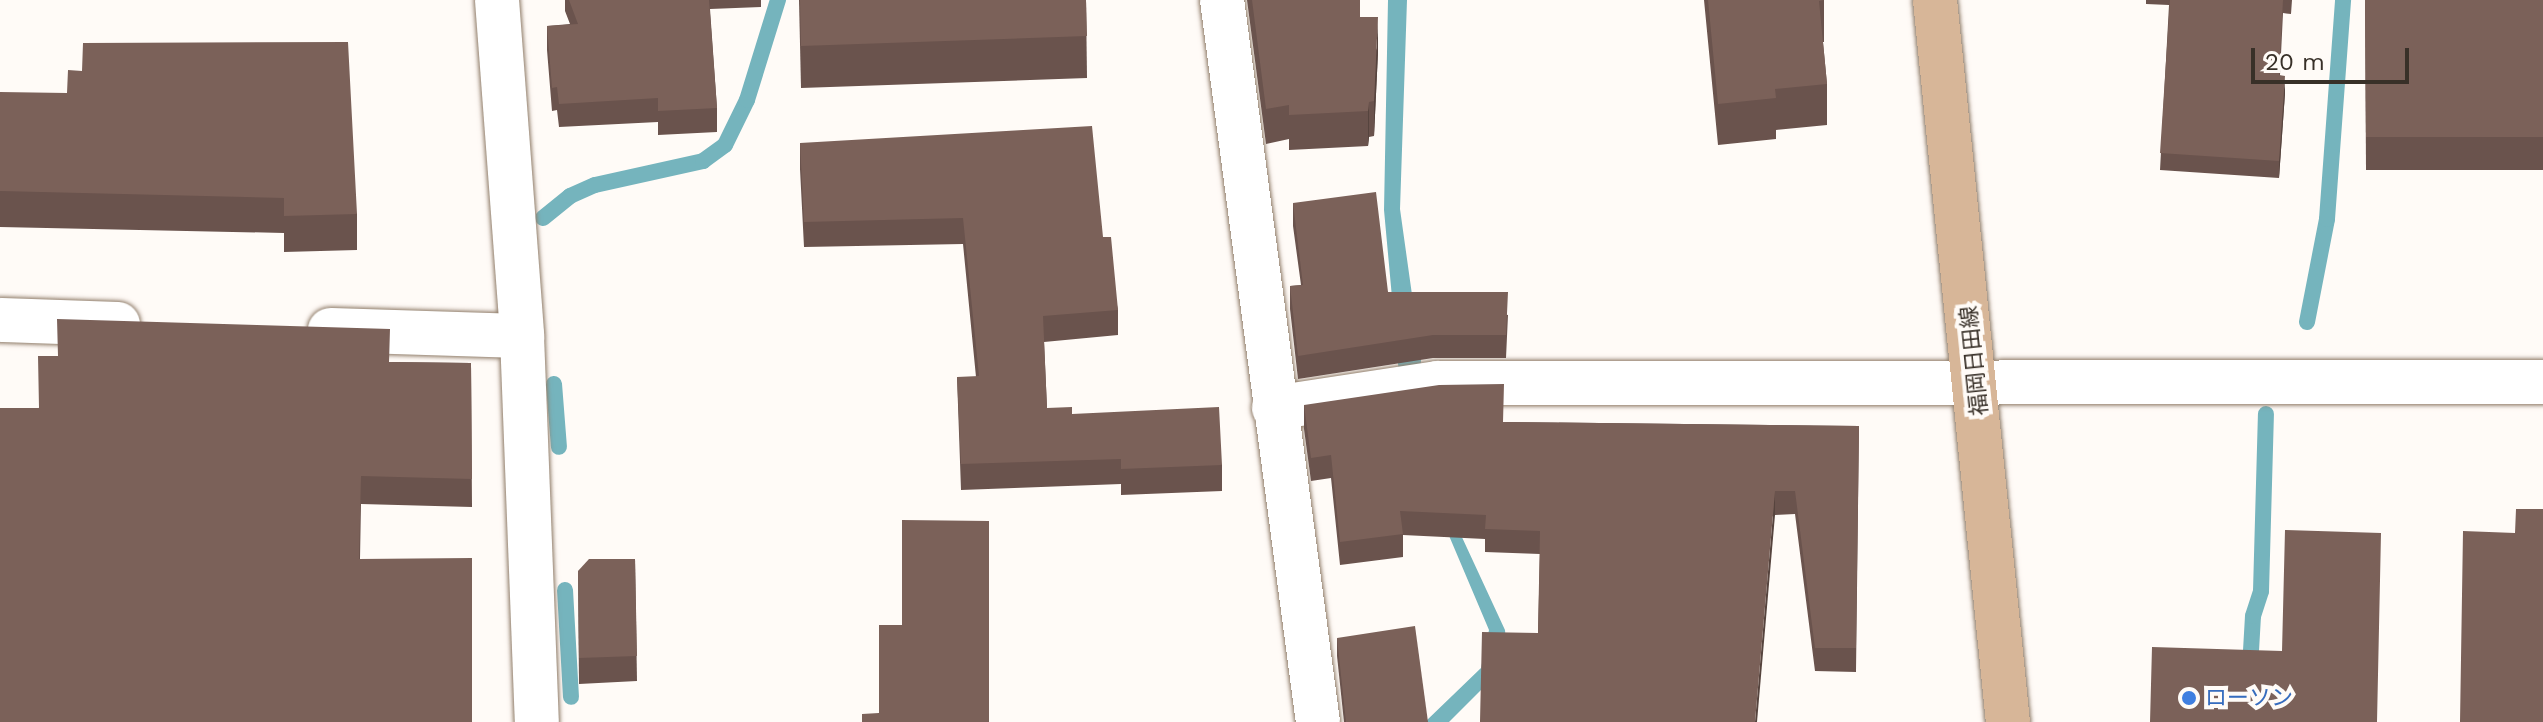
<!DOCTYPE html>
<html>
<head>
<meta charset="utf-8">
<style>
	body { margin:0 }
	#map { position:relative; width:2543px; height:722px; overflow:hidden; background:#fffbf7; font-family:"Work Sans","Noto Sans JP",sans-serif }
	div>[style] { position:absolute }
	.water>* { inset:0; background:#75b4bd }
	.stream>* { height:16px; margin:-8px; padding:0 8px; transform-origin:8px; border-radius:8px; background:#75b4bd }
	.roads { filter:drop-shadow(0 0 2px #927f6c) drop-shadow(0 0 2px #927f6c) }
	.minor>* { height:44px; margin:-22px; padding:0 22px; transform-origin:22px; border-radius:22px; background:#fff }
	.major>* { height:44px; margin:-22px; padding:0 22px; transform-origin:22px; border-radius:22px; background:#d7b698 }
	.wall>* { inset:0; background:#6a534d }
	.shaded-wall>* { inset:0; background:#56443e }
	.building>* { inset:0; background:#7b6159 }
	.dots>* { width:22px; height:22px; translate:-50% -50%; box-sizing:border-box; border:4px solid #fffbf7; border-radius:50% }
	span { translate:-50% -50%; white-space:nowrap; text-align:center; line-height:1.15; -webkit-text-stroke:8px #fffbf7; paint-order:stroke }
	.street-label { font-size:22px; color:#383028 }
	.shop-label { font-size:22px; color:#366cbe }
	.left { translate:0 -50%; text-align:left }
	.scale { position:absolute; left:2251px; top:48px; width:158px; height:36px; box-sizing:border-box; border:4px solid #383028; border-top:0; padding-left:10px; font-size:24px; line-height:28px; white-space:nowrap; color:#383028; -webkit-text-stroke:6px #fffbf7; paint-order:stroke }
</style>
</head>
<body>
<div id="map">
	<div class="water">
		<i style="clip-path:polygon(1388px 0,1407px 0,1400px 209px,1421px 359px,1420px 435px,1429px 466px,1505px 630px,1507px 653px,1494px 677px,1449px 722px,1425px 722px,1481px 668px,1489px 630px,1422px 472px,1401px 396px,1384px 210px)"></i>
	</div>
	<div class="stream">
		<i style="left:543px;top:218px;width:35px;rotate:-39deg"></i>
		<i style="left:570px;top:196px;width:27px;rotate:-24deg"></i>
		<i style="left:595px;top:185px;width:111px;rotate:-12.5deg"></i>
		<i style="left:703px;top:161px;width:27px;rotate:-36deg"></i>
		<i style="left:725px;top:145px;width:50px;rotate:-63.9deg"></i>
		<i style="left:747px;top:100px;width:105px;rotate:-72.8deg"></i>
		<i style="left:2307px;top:322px;width:105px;rotate:-79deg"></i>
		<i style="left:2327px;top:219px;width:220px;rotate:-85.8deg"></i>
		<i style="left:554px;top:384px;width:63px;rotate:85.5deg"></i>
		<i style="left:565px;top:590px;width:107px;rotate:86.8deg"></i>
		<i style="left:2250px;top:668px;width:52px;rotate:-86.7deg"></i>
		<i style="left:2253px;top:616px;width:26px;rotate:-72deg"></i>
		<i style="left:2261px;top:591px;width:177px;rotate:-88.4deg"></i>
	</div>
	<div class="roads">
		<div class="minor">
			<i style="left:497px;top:0;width:337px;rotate:85.7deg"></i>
			<i style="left:522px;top:336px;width:386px;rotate:87.8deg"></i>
			<i style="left:1222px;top:0;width:728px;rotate:82.43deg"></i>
			<i style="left:0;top:320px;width:118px;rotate:1.9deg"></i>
			<i style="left:330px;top:330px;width:192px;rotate:1.8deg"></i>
			<i style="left:1274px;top:408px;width:165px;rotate:-8.7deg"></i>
			<i style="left:1437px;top:383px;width:1106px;rotate:-0.05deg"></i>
		</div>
		<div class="major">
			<i style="left:1935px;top:0;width:726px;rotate:84.23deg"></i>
		</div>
	</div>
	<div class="wall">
		<i style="clip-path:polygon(565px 0,761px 0,761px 7px,710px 9px,717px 108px,717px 132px,658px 135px,658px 122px,559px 127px,557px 110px,552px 111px,547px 50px,547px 26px,570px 24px,565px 11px)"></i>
		<i style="clip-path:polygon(799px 0,1086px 0,1087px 78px,801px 88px)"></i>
		<i style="clip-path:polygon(1247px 0,1360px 0,1360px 17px,1378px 52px,1374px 136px,1369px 137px,1368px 146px,1289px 150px,1289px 139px,1266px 144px)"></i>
		<i style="clip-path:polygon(1704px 0,1824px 0,1824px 42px,1823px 42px,1827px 84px,1827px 125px,1776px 130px,1776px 139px,1718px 145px)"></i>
		<i style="clip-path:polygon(2146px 0,2292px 0,2291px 14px,2283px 13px,2280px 75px,2285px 93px,2279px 178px,2160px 170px,2169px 5px,2146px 4px)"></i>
		<i style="clip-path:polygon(2365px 0,2543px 0,2543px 170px,2366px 170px)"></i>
		<i style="clip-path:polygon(0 92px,357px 214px,357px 250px,284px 252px,284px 233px,0 227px)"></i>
		<i style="clip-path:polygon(800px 143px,1103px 237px,1118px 310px,1118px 335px,1044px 342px,1047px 408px,1072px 414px,1222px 465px,1222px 491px,1121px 495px,1121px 484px,961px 490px,957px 377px,976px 377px,963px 244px,804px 247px,800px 169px)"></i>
		<i style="clip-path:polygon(1293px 203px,1388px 292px,1508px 315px,1506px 358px,1433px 358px,1298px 379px,1290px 309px,1290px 286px,1301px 285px,1293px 226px)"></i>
		<i style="clip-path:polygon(390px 362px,471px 363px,472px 507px,361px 504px,360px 559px,472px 722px,38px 408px)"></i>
		<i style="clip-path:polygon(1304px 405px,1504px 422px,1859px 426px,1856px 672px,1815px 671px,1795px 514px,1775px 515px,1538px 633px,1540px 554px,1485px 552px,1485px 539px,1403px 535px,1403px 557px,1340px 565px,1331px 478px,1311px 481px,1304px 429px)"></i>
		<i style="clip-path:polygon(635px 559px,637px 681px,579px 684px,578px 571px)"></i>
		<i style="clip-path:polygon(1337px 638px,1428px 722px,1344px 722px,1337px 656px)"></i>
	</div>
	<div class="shaded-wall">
		<i style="clip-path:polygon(1378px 17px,1378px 52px,1374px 136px,1374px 101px)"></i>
		<i style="clip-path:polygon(2285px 76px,2285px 93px,2279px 178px,2279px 161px)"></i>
		<i style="clip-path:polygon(1369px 102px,1369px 137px,1368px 146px,1368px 111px)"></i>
		<i style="clip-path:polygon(1775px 491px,1775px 515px,1757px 722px,1755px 722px)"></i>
	</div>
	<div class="building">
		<i style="clip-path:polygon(569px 0,709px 0,717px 108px,658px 111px,658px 98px,559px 104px,557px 87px,552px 88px,547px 26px,578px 24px)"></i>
		<i style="clip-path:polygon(800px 0,1086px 0,1087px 36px,801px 46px)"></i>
		<i style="clip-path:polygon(1252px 0,1360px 0,1360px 17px,1378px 17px,1374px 101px,1369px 102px,1368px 111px,1289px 115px,1289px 105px,1266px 109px)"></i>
		<i style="clip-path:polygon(1708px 0,1824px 0,1819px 1px,1827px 84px,1775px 89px,1776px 98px,1718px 104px)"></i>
		<i style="clip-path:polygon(2170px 0,2283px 0,2279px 75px,2285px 76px,2279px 161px,2160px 153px)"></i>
		<i style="clip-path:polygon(2365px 0,2543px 0,2543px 137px,2366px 137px)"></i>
		<i style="clip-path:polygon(348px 42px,357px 214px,284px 216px,284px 198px,0 191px,0 92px,67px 93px,68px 70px,82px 71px,83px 43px)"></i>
		<i style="clip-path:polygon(1092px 126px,1103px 237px,1111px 237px,1118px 310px,1043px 316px,1047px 408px,1072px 407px,1072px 414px,1219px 407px,1222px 465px,1121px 469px,1121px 459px,961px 464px,957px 377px,979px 376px,963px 218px,804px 222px,800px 143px)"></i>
		<i style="clip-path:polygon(1376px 192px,1388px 292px,1508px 292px,1506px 335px,1433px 335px,1298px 356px,1290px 286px,1303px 285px,1293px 203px)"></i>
		<i style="clip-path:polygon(57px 319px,390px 329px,389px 362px,471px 363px,472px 479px,361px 476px,359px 559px,472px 558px,472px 722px,0 722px,0 408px,39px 408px,38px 356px,58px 356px)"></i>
		<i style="clip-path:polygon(1504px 384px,1503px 422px,1859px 426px,1856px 648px,1815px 648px,1795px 491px,1775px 491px,1755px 722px,1480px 722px,1482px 632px,1538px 633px,1540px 531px,1485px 529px,1486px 515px,1400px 511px,1403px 534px,1340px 542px,1331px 455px,1311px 458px,1304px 405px,1439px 385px)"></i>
		<i style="clip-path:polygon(2516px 509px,2543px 509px,2543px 722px,2460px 722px,2463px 531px,2515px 533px)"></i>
		<i style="clip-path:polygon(902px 520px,989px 521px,989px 722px,862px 722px,862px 714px,879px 713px,879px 625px,902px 625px)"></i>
		<i style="clip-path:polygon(2285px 530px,2381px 533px,2377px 722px,2150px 722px,2152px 647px,2282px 651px)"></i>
		<i style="clip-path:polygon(589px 559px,635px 559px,637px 656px,579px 658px,578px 571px)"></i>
		<i style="clip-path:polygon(1415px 626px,1428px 722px,1346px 722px,1337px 638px)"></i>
	</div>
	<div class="dots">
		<i style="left:2189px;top:698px;background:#3f7fe0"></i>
	</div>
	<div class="street-label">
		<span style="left:1974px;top:361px;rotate:-96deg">福岡日田線</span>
	</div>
	<div class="shop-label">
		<span class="left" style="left:2205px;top:698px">ローソン</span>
	</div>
	<div class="scale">20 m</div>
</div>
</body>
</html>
